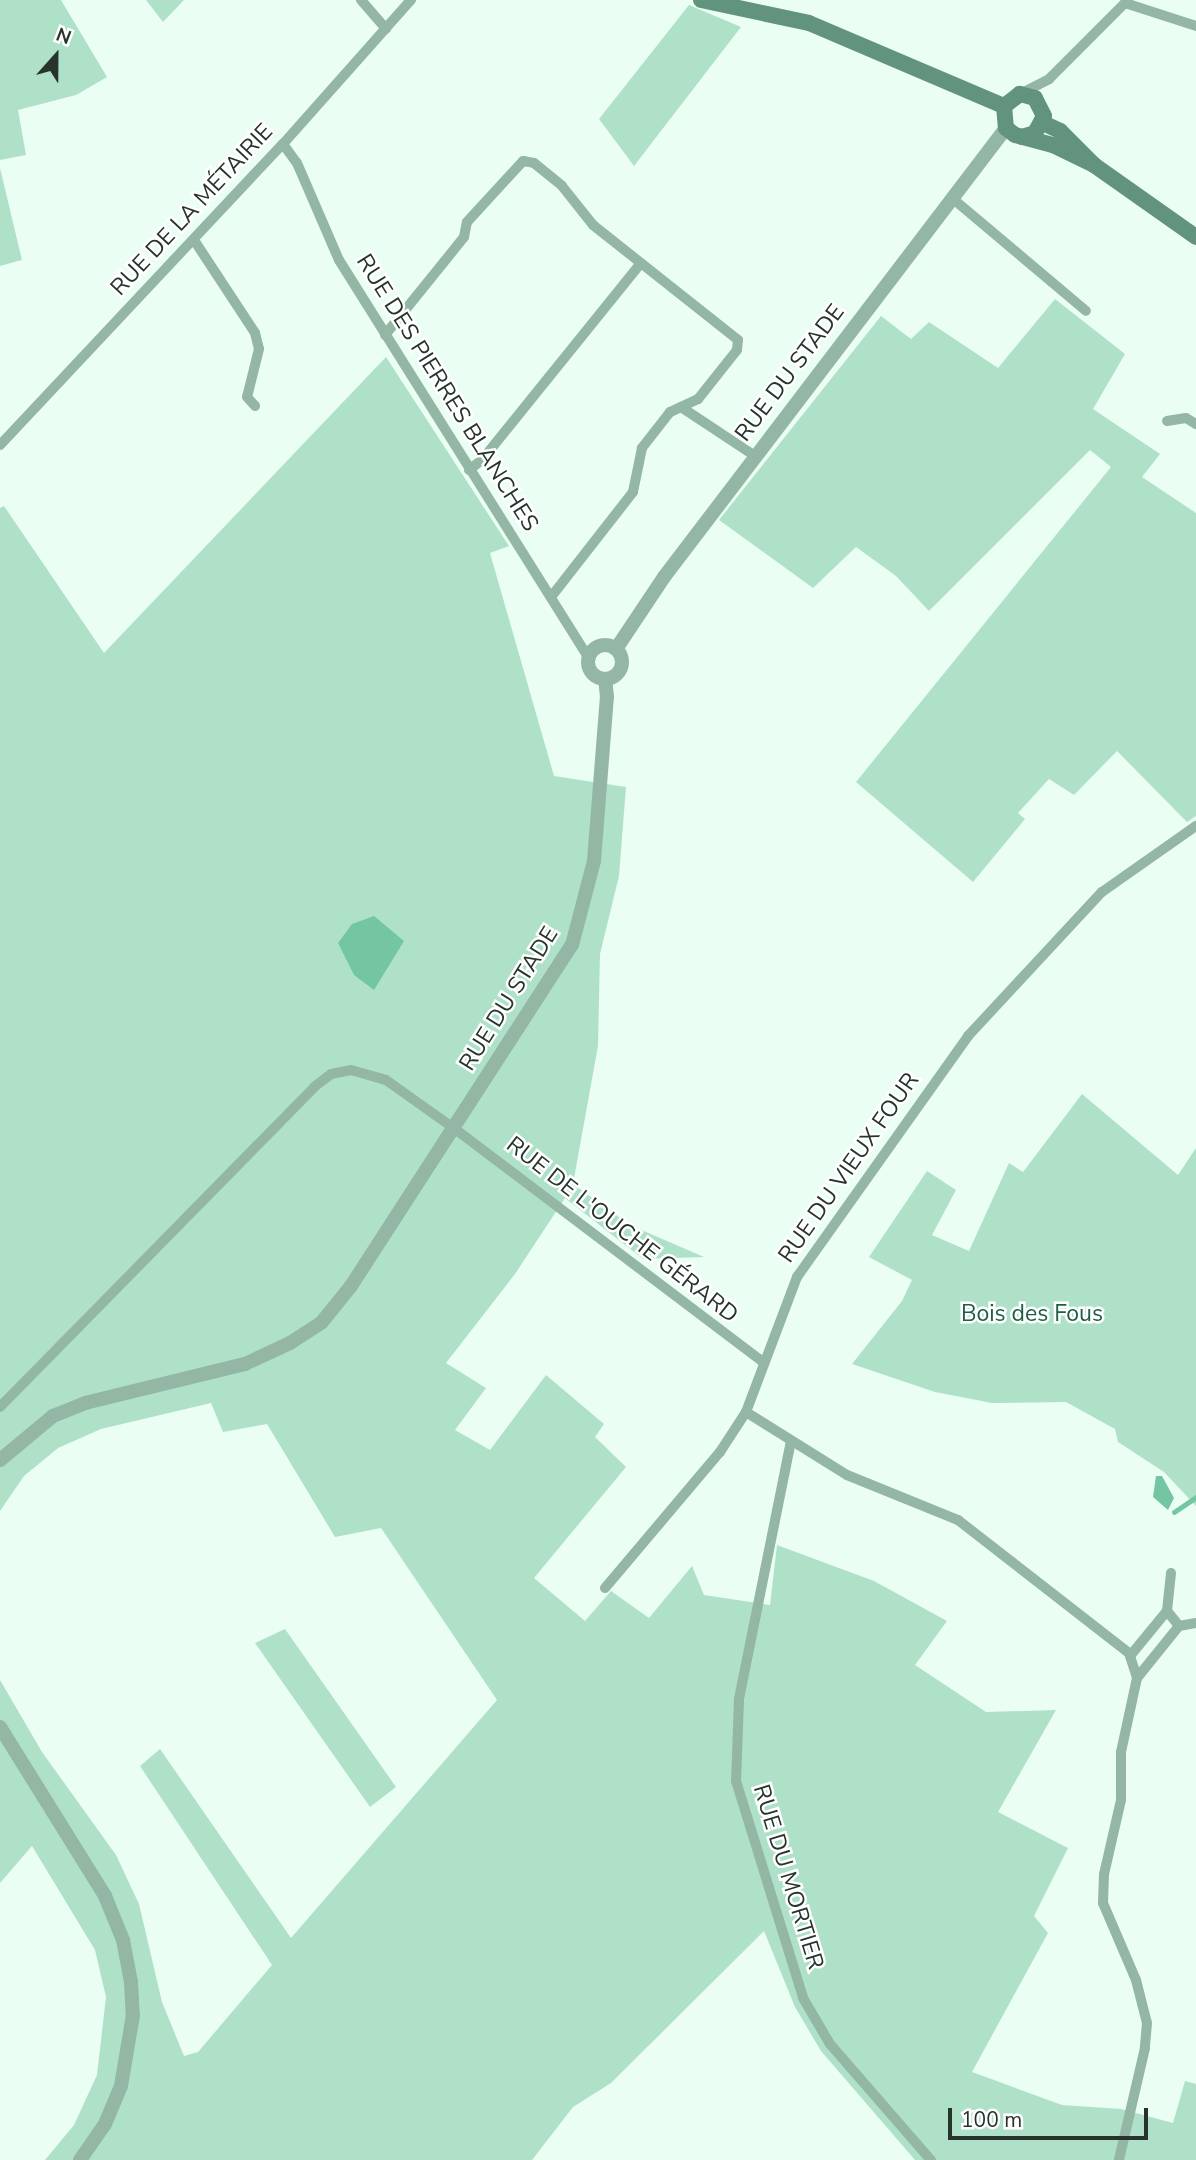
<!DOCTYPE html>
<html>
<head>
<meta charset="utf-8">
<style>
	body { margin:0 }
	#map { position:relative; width:1196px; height:2160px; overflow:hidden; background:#ebfef4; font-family:"Nunito Sans",sans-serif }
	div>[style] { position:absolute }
	.green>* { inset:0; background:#afe1c9 }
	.water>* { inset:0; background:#74c5a1 }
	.stream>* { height:4.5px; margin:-2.25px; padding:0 2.25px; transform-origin:2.25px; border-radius:2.25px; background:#74c5a1 }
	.minor>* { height:10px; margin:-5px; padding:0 5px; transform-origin:5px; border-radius:5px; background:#94b6a5 }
	.tertiary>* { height:14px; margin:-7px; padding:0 7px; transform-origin:7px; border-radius:7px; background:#94b6a5 }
	.tertiary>.ring { margin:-7px; padding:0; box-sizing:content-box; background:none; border:14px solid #94b6a5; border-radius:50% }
	.secondary>* { height:16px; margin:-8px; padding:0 8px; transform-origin:8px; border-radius:8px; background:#62947d }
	span { translate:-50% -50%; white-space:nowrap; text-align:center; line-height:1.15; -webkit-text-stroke:5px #fff; paint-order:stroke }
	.street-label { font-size:23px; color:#27332d }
	.park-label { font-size:23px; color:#205e46 }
	.north { position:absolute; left:21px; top:21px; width:70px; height:70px; -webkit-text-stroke:5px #fff; paint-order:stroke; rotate:21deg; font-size:19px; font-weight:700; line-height:28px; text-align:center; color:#27332d }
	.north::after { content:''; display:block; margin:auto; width:24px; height:32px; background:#27332d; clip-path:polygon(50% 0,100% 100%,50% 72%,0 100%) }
	.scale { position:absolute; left:948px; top:2108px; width:200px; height:32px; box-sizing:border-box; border:4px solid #27332d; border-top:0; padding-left:9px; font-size:21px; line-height:24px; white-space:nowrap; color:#27332d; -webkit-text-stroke:5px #fff; paint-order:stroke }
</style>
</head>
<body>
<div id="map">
	<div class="green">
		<i style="clip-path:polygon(0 0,61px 0,107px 77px,76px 95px,18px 110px,26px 155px,0 160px)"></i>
		<i style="clip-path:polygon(146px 0,184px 0,163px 22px)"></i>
		<i style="clip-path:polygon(689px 5px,741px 27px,634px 166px,599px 119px)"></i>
		<i style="clip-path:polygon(0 168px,22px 260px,0 266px)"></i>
		<i style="clip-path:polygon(1055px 299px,1125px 354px,1093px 409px,1160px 454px,1142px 477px,1196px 513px,1196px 816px,1187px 822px,1117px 751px,1074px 795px,1049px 779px,1018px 813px,1025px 819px,973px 882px,856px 782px,1111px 467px,1090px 450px,929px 611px,896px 576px,856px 547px,813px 588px,719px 520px,881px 316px,911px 339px,929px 322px,998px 368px)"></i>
		<i style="clip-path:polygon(386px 357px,509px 546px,490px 553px,554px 776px,626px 787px,619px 876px,600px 954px,598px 1046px,573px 1184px,630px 1225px,704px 1257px,643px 1259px,565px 1198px,515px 1274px,446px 1363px,486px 1388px,455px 1430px,490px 1450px,546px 1375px,604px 1424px,595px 1437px,626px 1467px,534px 1578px,585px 1621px,611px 1591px,649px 1618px,692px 1566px,704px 1595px,770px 1605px,777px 1545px,874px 1581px,947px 1621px,915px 1665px,986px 1712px,1056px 1710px,998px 1812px,1068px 1848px,1034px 1916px,1048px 1933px,972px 2072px,1062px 2105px,1121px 2109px,1173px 2123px,1185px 2081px,1196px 2084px,1196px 2160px,915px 2160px,821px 2051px,795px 2007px,764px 1931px,611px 2083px,573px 2107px,532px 2160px,45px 2160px,74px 2125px,97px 2075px,106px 1997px,95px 1950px,32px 1846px,0 1883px,0 1680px,42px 1752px,116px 1855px,139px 1904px,162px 2002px,184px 2056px,198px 2052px,272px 1965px,140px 1766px,160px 1749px,291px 1938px,497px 1700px,381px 1528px,335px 1537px,267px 1424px,223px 1432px,211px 1403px,101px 1429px,58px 1448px,24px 1476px,0 1511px,0 508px,4px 506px,104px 653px)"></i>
		<i style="clip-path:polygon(1082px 1094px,1178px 1175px,1196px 1148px,1196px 1506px,1164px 1472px,1118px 1442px,1115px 1429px,1066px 1402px,992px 1403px,935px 1392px,852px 1364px,902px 1301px,912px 1280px,869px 1257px,927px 1171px,956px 1190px,932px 1235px,969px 1251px,1009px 1163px,1023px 1172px)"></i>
		<i style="clip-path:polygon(285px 1629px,396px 1787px,370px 1807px,255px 1643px)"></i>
	</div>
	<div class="water">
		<i style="clip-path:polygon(374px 916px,404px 941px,374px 990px,354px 975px,338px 943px,352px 924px)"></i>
		<i style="clip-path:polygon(1156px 1476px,1162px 1476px,1174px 1498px,1168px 1510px,1153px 1497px)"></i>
	</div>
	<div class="stream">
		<i style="left:1174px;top:1512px;width:27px;rotate:-34deg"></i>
	</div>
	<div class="minor">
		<i style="left:361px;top:0;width:38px;rotate:49deg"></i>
		<i style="left:1125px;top:3px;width:75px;rotate:17.9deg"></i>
		<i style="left:1020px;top:94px;width:33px;rotate:-27deg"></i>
		<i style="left:1049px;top:79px;width:112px;rotate:-45deg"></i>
		<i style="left:283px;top:144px;width:24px;rotate:54deg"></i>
		<i style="left:297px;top:163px;width:106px;rotate:66.6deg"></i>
		<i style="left:339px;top:260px;width:470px;rotate:57.9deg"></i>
		<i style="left:952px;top:198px;width:175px;rotate:40.1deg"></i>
		<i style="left:194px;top:240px;width:111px;rotate:56.7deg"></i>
		<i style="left:255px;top:333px;width:16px;rotate:76deg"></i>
		<i style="left:259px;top:349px;width:49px;rotate:104deg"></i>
		<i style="left:247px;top:397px;width:12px;rotate:48deg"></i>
		<i style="left:385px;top:335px;width:126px;rotate:-51.1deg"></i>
		<i style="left:464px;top:237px;width:15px;rotate:-79deg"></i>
		<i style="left:467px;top:222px;width:83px;rotate:-47.4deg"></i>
		<i style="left:523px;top:161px;width:11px;rotate:10deg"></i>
		<i style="left:534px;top:163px;width:36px;rotate:39deg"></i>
		<i style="left:562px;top:186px;width:50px;rotate:51.5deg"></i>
		<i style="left:593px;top:225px;width:185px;rotate:38.4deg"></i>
		<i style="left:738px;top:340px;width:10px;rotate:96deg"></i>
		<i style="left:737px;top:350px;width:63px;rotate:128.5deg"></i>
		<i style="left:698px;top:399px;width:31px;rotate:155deg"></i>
		<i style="left:670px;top:412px;width:46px;rotate:127.9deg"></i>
		<i style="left:642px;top:448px;width:45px;rotate:101.6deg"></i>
		<i style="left:633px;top:492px;width:133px;rotate:128deg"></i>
		<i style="left:681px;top:407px;width:89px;rotate:33.5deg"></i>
		<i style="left:1167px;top:421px;width:19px;rotate:-9deg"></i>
		<i style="left:1186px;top:418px;width:12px;rotate:31deg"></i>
		<i style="left:0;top:445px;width:413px;rotate:-46.8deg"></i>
		<i style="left:283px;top:144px;width:193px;rotate:-48.4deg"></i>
		<i style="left:469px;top:470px;width:16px;rotate:-38deg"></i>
		<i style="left:482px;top:460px;width:253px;rotate:-51.1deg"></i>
		<i style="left:0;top:1407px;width:448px;rotate:-45.5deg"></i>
		<i style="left:314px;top:1087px;width:21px;rotate:-37deg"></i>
		<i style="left:331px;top:1074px;width:20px;rotate:-11deg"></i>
		<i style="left:351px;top:1070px;width:36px;rotate:16deg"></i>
		<i style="left:386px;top:1080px;width:85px;rotate:35.4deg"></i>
		<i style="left:455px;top:1129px;width:388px;rotate:37.1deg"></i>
		<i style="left:746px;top:1412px;width:119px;rotate:32deg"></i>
		<i style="left:847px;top:1475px;width:120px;rotate:22.1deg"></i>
		<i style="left:958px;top:1520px;width:217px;rotate:37.9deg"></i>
		<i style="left:1129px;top:1653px;width:26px;rotate:72deg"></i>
		<i style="left:1137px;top:1678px;width:76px;rotate:102.2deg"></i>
		<i style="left:1121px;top:1752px;width:48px;rotate:90deg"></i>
		<i style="left:1121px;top:1800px;width:76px;rotate:102.9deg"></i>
		<i style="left:1104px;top:1874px;width:29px;rotate:92deg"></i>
		<i style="left:1103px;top:1903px;width:84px;rotate:66.8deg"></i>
		<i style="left:1136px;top:1980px;width:44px;rotate:75.7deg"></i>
		<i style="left:1147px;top:2023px;width:25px;rotate:95deg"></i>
		<i style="left:1145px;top:2048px;width:115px;rotate:103.1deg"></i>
		<i style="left:791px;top:1441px;width:264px;rotate:101.4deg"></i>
		<i style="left:739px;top:1700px;width:81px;rotate:92.1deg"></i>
		<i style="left:736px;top:1781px;width:227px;rotate:72.8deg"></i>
		<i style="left:803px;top:1998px;width:53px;rotate:59.6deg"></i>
		<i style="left:830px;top:2044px;width:154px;rotate:49deg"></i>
		<i style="left:1171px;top:1573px;width:38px;rotate:96deg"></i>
		<i style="left:1167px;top:1611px;width:19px;rotate:51deg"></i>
		<i style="left:605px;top:1588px;width:178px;rotate:-49.8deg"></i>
		<i style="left:720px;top:1452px;width:48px;rotate:-57deg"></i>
		<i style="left:746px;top:1412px;width:144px;rotate:-69.3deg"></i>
		<i style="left:797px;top:1277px;width:296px;rotate:-54.6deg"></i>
		<i style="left:968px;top:1036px;width:197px;rotate:-47.1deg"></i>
		<i style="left:1102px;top:892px;width:115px;rotate:-35.1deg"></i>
		<i style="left:1130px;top:1656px;width:58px;rotate:-50.6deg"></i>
		<i style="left:1137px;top:1678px;width:67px;rotate:-51.1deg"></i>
		<i style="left:1179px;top:1626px;width:17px;rotate:-10deg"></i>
	</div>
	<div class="tertiary">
		<i class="ring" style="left:588px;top:645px;width:20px;height:20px"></i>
		<i style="left:616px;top:649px;width:87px;rotate:-56.3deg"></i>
		<i style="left:664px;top:577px;width:564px;rotate:-52.7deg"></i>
		<i style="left:0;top:1460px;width:69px;rotate:-39.7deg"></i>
		<i style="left:53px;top:1416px;width:35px;rotate:-22deg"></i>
		<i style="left:85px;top:1403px;width:165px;rotate:-13.7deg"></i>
		<i style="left:245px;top:1364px;width:50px;rotate:-25deg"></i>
		<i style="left:290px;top:1343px;width:38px;rotate:-33deg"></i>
		<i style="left:322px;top:1322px;width:46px;rotate:-51.1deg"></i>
		<i style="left:351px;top:1286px;width:406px;rotate:-57.1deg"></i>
		<i style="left:572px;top:945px;width:87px;rotate:-75.3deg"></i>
		<i style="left:594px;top:861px;width:165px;rotate:-85.5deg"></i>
		<i style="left:607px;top:697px;width:18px;rotate:-96deg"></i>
		<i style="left:0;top:1727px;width:199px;rotate:58.1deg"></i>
		<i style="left:105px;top:1896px;width:48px;rotate:67.8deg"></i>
		<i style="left:123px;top:1940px;width:43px;rotate:79.2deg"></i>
		<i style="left:131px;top:1982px;width:33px;rotate:87deg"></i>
		<i style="left:133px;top:2015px;width:72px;rotate:99.6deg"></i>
		<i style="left:121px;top:2086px;width:41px;rotate:112.8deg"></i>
		<i style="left:105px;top:2124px;width:44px;rotate:124.8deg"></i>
	</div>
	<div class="secondary">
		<i style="left:701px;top:0;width:110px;rotate:12deg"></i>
		<i style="left:809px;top:23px;width:212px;rotate:23.1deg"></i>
		<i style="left:1043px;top:123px;width:19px;rotate:25deg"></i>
		<i style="left:1060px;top:131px;width:48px;rotate:45deg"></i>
		<i style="left:1094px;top:165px;width:125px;rotate:35.2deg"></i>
		<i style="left:1022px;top:137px;width:14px;rotate:-17deg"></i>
		<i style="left:1035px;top:133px;width:19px;rotate:-62deg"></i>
		<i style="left:1044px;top:116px;width:20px;rotate:-117deg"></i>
		<i style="left:1035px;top:98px;width:16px;rotate:-165deg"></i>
		<i style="left:1020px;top:94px;width:20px;rotate:143deg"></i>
		<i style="left:1004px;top:106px;width:22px;rotate:85deg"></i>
		<i style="left:1006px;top:128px;width:11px;rotate:38deg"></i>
		<i style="left:1015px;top:135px;width:39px;rotate:15deg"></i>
		<i style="left:1053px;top:145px;width:46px;rotate:26deg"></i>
	</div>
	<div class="street-label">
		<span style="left:192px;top:210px;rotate:-47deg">RUE DE LA MÉTAIRIE</span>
		<span style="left:790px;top:373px;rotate:-53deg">RUE DU STADE</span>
		<span style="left:447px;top:393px;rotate:58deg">RUE DES PIERRES BLANCHES</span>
		<span style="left:509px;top:999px;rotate:-58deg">RUE DU STADE</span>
		<span style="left:849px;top:1168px;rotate:-55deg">RUE DU VIEUX FOUR</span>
		<span style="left:622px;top:1230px;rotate:38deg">RUE DE L'OUCHE GÉRARD</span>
		<span style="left:788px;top:1877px;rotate:73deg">RUE DU MORTIER</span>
	</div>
	<div class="park-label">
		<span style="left:1032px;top:1314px">Bois des Fous</span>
	</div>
	<div class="north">N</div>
	<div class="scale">100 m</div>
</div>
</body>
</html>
